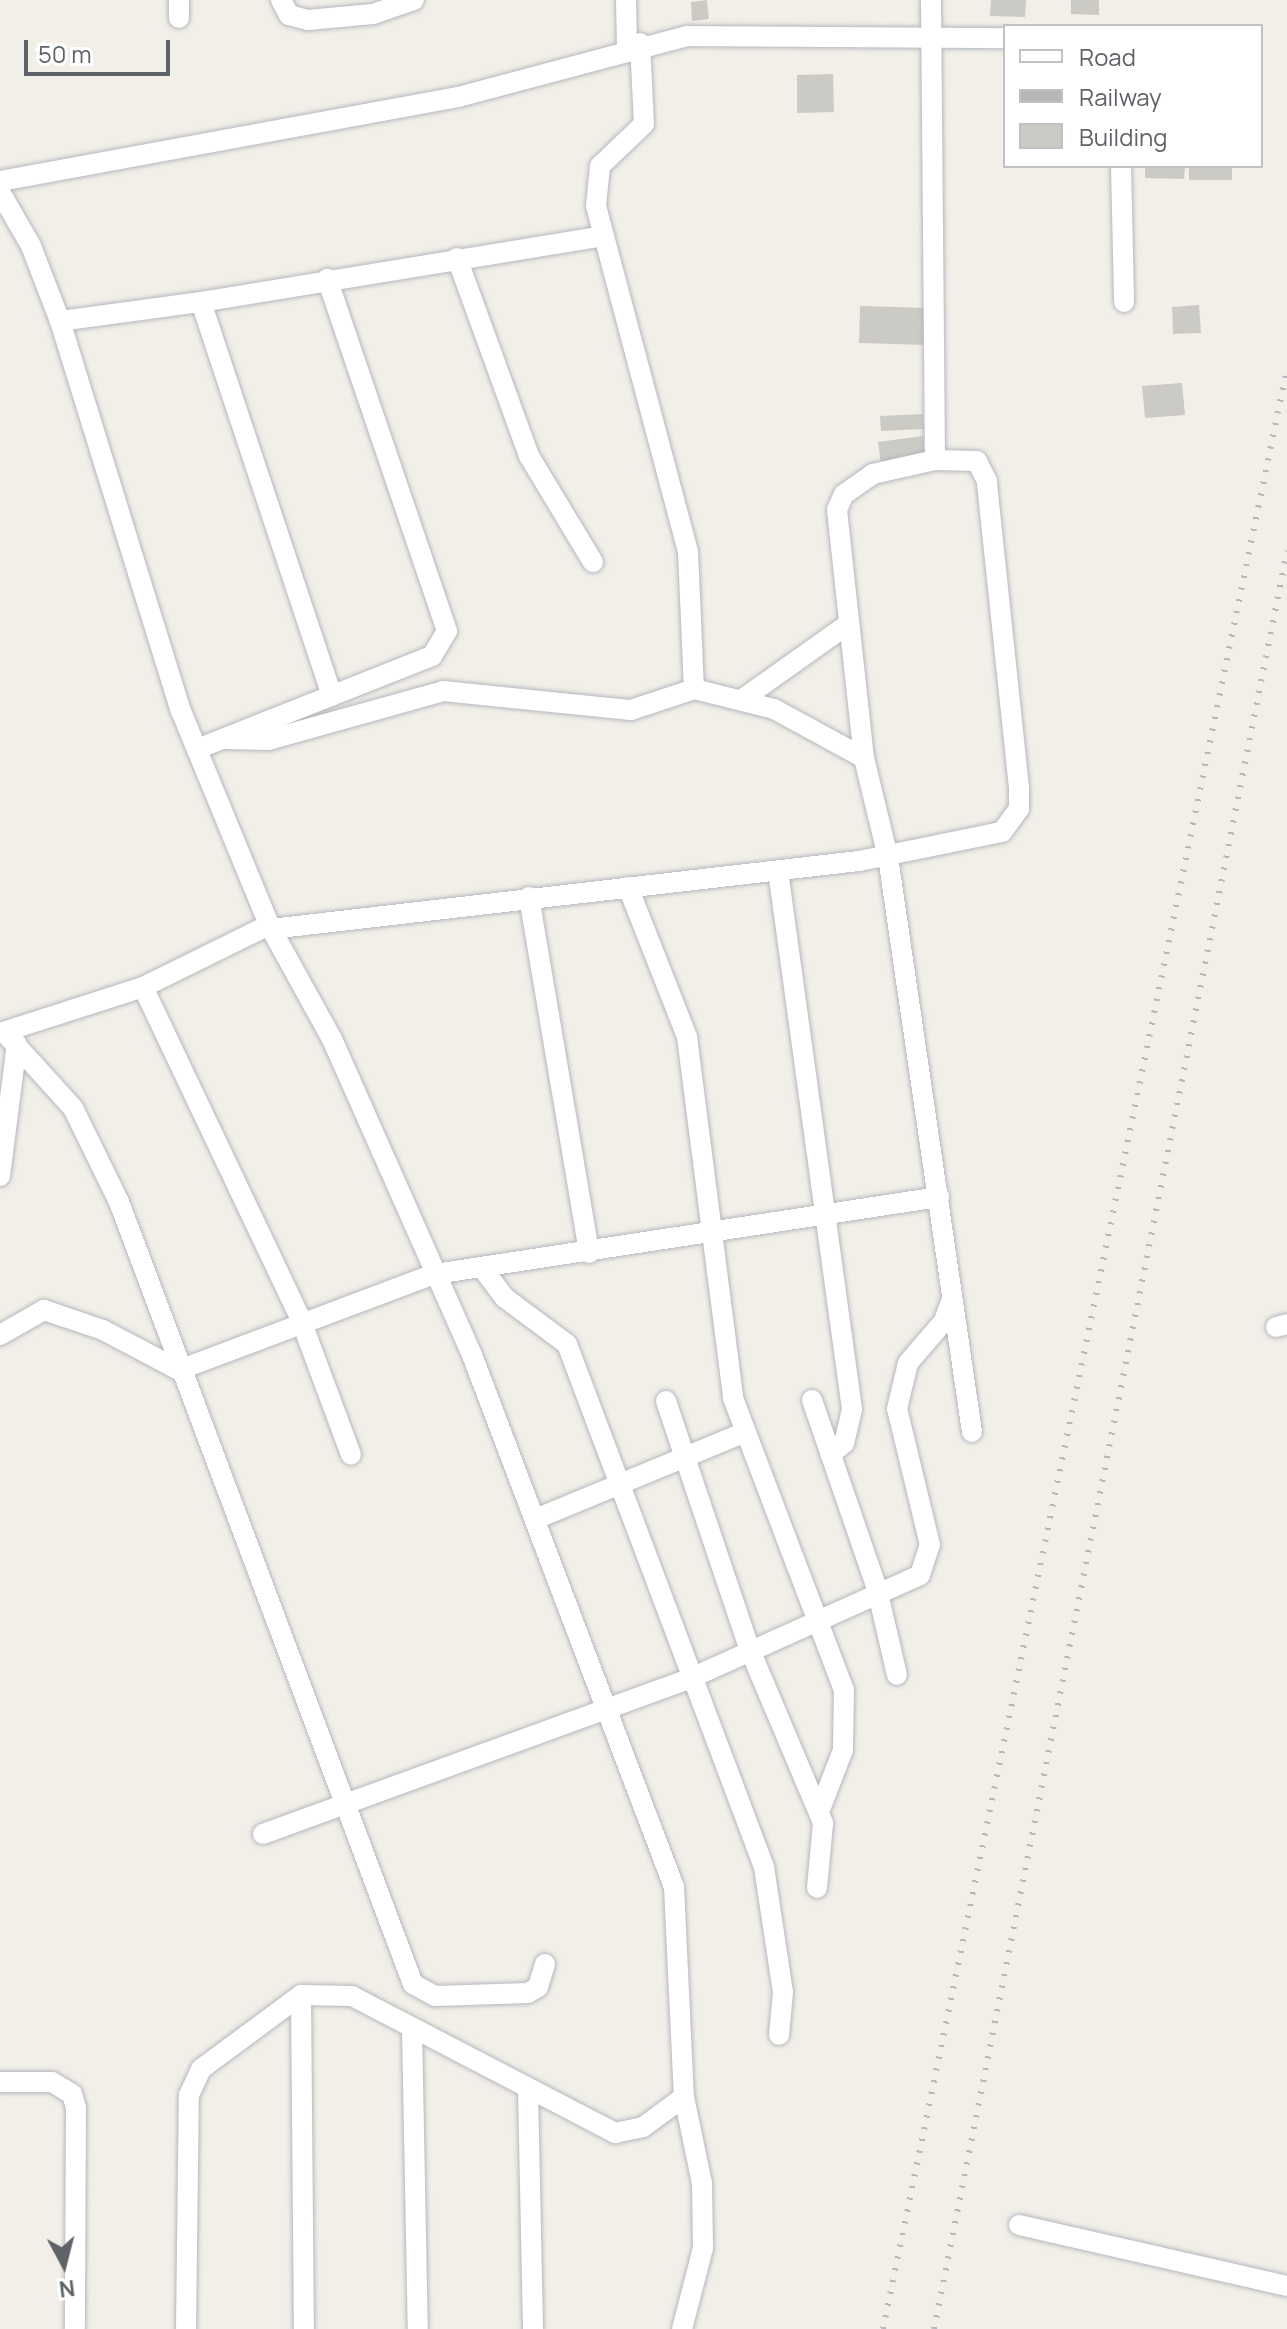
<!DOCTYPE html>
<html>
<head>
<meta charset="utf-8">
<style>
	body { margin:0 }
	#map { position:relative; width:1287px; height:2329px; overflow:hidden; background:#f1efe8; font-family:Manrope,sans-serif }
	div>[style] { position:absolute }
	.building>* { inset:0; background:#cccac5 }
	.roads { filter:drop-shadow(0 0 2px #b5b8bc) drop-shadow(0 0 2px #b5b8bc) }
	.minor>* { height:20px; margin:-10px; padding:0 10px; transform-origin:10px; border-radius:10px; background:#fff }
	.rail>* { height:6px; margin-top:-3px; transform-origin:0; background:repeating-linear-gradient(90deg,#b6b7b8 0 2px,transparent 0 12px) }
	span { translate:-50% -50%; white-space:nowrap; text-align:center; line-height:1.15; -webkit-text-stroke:6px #fff; paint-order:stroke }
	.legend { position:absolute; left:1003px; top:24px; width:260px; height:144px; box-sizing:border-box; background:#fff; border:2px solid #bfc1c3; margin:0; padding:10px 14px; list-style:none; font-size:24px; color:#5f6368 }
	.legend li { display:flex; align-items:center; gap:16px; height:40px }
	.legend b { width:40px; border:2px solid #bfc1c3 }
	.north { position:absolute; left:24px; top:2225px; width:80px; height:80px; -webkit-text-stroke:6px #fff; paint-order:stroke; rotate:173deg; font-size:22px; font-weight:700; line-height:32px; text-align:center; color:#5f6368 }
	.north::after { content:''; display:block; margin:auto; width:28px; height:36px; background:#5f6368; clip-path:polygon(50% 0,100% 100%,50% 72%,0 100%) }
	.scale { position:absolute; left:24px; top:40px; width:146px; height:36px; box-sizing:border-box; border:4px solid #5f6368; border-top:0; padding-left:10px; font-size:24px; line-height:28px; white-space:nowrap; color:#5f6368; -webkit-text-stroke:6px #fff; paint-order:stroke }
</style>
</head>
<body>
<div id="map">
	<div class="building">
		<i style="clip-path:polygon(707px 0,709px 19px,692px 21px,691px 2px)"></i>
		<i style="clip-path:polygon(991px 0,1026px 0,1025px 17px,990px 16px)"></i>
		<i style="clip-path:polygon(1071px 0,1099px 0,1099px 15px,1071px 14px)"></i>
		<i style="clip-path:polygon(833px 74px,834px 112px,797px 113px,797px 75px)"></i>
		<i style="clip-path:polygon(1145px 166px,1185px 166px,1184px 179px,1145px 178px)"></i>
		<i style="clip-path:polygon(1189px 166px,1232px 166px,1232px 180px,1189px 180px)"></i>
		<i style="clip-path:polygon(1199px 305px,1201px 333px,1173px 334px,1172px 307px)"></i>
		<i style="clip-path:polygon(860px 306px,928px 308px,927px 345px,859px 343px)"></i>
		<i style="clip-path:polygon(1182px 383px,1185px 415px,1145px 418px,1142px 386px)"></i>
		<i style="clip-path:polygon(923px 414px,924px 429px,881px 431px,880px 416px)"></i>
		<i style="clip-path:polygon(923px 436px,925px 459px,881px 465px,878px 442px)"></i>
	</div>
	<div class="roads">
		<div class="minor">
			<i style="left:281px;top:0;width:17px;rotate:62deg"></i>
			<i style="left:289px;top:15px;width:20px;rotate:15deg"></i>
			<i style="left:308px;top:20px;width:65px;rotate:-5.3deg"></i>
			<i style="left:373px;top:14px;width:43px;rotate:-18.9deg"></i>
			<i style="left:626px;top:0;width:47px;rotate:88.8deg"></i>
			<i style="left:931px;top:0;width:460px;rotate:89.5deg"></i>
			<i style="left:179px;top:18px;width:18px;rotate:-90deg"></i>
			<i style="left:640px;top:43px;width:81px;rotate:87.2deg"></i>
			<i style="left:644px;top:124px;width:61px;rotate:136.3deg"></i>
			<i style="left:600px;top:166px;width:40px;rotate:95.7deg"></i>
			<i style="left:596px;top:206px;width:358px;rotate:75.1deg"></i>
			<i style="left:688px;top:552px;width:137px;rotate:87.5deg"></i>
			<i style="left:1121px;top:166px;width:136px;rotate:88.7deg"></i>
			<i style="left:0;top:181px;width:466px;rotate:-10.4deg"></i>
			<i style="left:458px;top:97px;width:237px;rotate:-14.9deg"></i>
			<i style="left:687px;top:36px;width:318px;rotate:0.4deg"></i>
			<i style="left:0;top:192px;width:62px;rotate:60.1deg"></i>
			<i style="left:31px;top:246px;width:80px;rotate:68.9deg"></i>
			<i style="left:60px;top:321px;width:408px;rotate:72.8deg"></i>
			<i style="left:181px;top:711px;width:231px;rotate:67.6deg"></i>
			<i style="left:269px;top:925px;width:130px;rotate:61.1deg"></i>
			<i style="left:332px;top:1039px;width:346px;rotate:66.1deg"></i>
			<i style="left:472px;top:1355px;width:569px;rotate:69.21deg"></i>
			<i style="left:674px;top:1887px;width:210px;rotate:87.3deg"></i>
			<i style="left:684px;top:2097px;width:88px;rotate:78.2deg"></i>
			<i style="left:702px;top:2183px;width:65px;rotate:89.1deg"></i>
			<i style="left:703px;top:2248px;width:84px;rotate:104.5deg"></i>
			<i style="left:457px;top:258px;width:211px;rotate:70deg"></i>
			<i style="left:529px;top:456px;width:124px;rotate:58.9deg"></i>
			<i style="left:201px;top:302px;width:407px;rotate:-9.3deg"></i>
			<i style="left:60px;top:321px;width:142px;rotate:-7.7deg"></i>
			<i style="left:201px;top:302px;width:415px;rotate:71.6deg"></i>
			<i style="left:744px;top:698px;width:128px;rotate:-35.4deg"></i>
			<i style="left:227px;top:739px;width:41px;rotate:1.4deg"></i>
			<i style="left:268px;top:740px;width:182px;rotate:-15.6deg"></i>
			<i style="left:443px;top:691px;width:189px;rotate:5.8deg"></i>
			<i style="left:631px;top:710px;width:66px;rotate:-18.4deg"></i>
			<i style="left:694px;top:689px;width:82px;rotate:14deg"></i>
			<i style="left:774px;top:709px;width:102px;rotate:28.6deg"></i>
			<i style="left:864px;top:758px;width:102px;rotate:76.4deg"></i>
			<i style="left:888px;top:857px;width:581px;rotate:81.69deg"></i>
			<i style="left:197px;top:749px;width:253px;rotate:-21.6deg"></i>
			<i style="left:432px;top:656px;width:29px;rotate:-59deg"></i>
			<i style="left:447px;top:631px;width:372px;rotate:-108.8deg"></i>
			<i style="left:778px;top:871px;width:543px;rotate:82.17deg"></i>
			<i style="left:852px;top:1409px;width:35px;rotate:103deg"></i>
			<i style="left:844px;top:1443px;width:18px;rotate:139deg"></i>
			<i style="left:628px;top:887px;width:161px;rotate:68.5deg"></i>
			<i style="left:687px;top:1037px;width:364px;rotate:82.7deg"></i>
			<i style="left:733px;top:1398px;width:312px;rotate:69.2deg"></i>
			<i style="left:844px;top:1690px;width:60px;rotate:91deg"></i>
			<i style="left:843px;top:1750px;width:66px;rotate:111.2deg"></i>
			<i style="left:529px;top:897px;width:361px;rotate:80.4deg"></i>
			<i style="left:271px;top:929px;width:592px;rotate:-6.6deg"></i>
			<i style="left:859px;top:861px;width:146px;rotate:-11.5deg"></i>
			<i style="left:1002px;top:832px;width:29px;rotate:-54deg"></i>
			<i style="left:1019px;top:809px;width:21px;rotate:-90deg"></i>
			<i style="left:1019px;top:788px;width:309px;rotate:-96deg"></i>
			<i style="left:987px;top:481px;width:22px;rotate:-117deg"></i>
			<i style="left:977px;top:461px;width:42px;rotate:-178.6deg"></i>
			<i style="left:935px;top:460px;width:64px;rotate:167.3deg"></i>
			<i style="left:873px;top:474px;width:35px;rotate:145deg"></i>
			<i style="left:844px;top:494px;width:17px;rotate:114deg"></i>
			<i style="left:837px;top:510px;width:249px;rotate:83.8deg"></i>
			<i style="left:143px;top:987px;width:363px;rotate:64.6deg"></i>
			<i style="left:299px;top:1315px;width:149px;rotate:69.6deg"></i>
			<i style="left:4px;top:1032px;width:103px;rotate:47.8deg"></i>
			<i style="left:73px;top:1108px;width:105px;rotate:63.9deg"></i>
			<i style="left:119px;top:1202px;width:835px;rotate:69.4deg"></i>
			<i style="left:413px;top:1984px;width:25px;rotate:29deg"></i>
			<i style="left:435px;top:1996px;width:93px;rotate:-1.8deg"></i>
			<i style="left:528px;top:1993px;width:12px;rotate:-31deg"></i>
			<i style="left:538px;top:1987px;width:24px;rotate:-73deg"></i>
			<i style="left:0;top:1033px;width:150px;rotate:-17.8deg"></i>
			<i style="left:143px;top:987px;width:140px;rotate:-26.2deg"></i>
			<i style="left:0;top:1176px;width:133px;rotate:-82.7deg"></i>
			<i style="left:483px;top:1269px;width:36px;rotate:53deg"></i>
			<i style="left:505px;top:1298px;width:77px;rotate:36.6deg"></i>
			<i style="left:567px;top:1344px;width:559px;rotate:69.36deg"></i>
			<i style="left:764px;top:1867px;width:126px;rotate:81.4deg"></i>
			<i style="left:783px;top:1992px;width:43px;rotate:95.3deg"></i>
			<i style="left:1276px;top:1327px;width:11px;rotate:-15deg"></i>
			<i style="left:0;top:1335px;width:51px;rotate:-29.6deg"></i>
			<i style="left:44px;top:1310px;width:62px;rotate:18.7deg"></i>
			<i style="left:103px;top:1330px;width:86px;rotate:27.8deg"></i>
			<i style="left:179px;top:1370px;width:273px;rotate:-20.6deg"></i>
			<i style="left:435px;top:1274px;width:510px;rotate:-8.69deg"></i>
			<i style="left:812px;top:1400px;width:200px;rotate:71deg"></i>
			<i style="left:877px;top:1589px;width:88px;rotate:76.9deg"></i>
			<i style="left:666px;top:1401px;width:263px;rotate:71.4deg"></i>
			<i style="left:750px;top:1650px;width:188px;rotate:67.1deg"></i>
			<i style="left:823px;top:1823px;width:65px;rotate:95.3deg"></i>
			<i style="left:538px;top:1518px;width:222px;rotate:-22.5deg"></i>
			<i style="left:263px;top:1834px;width:456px;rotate:-20deg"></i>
			<i style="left:691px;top:1678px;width:251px;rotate:-24.2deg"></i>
			<i style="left:920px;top:1575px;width:32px;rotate:-72deg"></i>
			<i style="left:930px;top:1545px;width:140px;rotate:-103.6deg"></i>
			<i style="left:897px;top:1409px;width:47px;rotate:-76.6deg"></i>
			<i style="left:908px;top:1363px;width:55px;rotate:-49.4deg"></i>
			<i style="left:944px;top:1321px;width:23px;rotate:-70deg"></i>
			<i style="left:301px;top:1995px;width:334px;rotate:89.5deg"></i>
			<i style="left:412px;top:2028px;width:301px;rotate:88.9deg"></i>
			<i style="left:0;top:2082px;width:52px"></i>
			<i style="left:52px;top:2082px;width:23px;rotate:31deg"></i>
			<i style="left:72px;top:2094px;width:15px;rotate:74deg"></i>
			<i style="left:76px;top:2108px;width:221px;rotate:90.3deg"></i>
			<i style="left:528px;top:2089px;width:240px;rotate:88.8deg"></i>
			<i style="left:1019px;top:2225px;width:275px;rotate:12.8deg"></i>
			<i style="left:186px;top:2329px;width:234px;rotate:-89.3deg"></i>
			<i style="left:189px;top:2095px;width:29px;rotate:-65deg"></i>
			<i style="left:201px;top:2069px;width:124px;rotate:-36.5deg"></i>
			<i style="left:301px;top:1995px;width:51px;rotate:1.1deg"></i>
			<i style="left:352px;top:1996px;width:297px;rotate:27.5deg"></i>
			<i style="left:615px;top:2133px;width:29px;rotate:-12deg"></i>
			<i style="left:643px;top:2127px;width:51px;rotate:-36.2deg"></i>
		</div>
	</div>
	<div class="rail">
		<i style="left:883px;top:2329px;width:2002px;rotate:-78.36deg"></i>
		<i style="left:934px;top:2329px;width:1813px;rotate:-78.77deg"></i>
	</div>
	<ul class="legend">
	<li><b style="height:10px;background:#fff"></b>Road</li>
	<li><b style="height:10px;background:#b6b7b8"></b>Railway</li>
	<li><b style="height:22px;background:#cccac5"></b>Building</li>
	</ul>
	<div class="north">N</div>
	<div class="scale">50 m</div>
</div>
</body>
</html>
